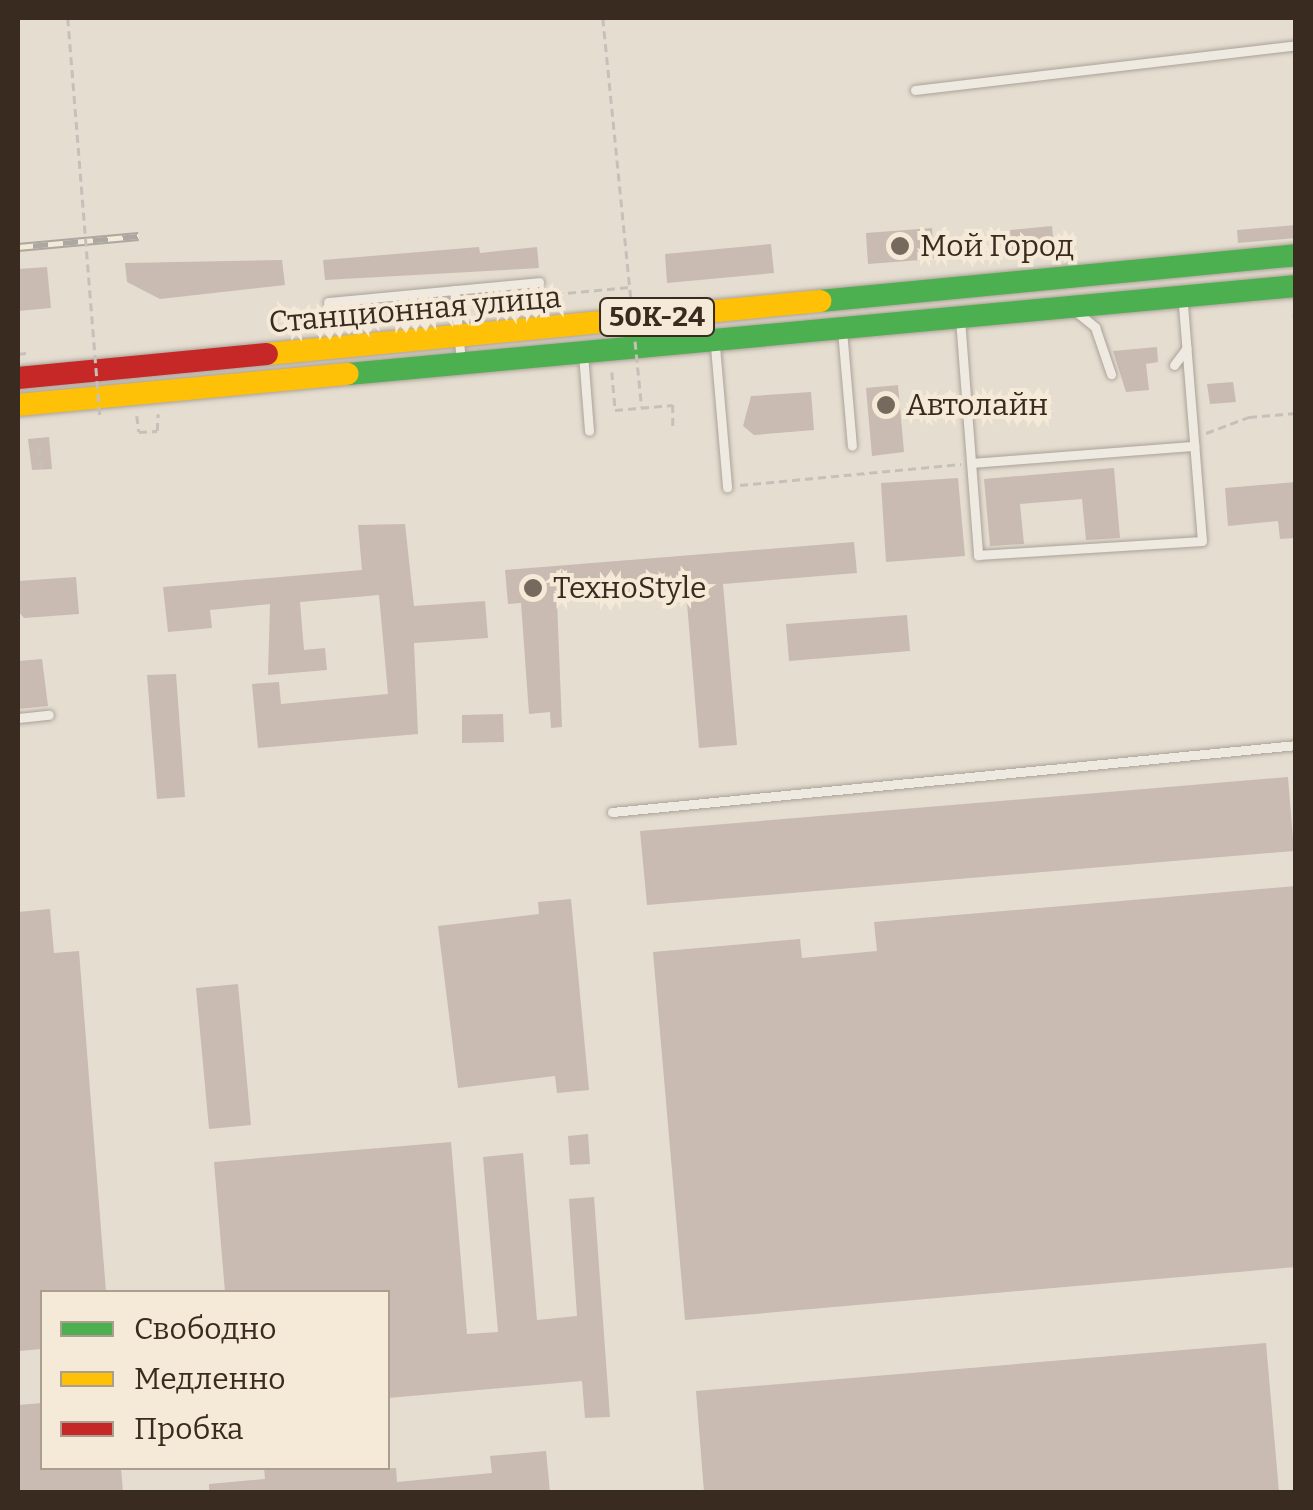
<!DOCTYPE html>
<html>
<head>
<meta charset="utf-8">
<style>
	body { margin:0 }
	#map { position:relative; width:1313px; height:1510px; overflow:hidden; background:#e5ddd0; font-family:Bitter,serif }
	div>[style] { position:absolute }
	.building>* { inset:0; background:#c9bbb1 }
	.path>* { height:2.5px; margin-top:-1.25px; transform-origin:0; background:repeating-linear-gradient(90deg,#c6c0b8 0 8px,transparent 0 13px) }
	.roads { filter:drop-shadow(0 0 2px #aba298) drop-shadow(0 0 2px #aba298) }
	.lane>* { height:9px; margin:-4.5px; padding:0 4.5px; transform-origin:4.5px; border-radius:4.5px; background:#eee9e1 }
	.fast>* { height:22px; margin:-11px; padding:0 11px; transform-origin:11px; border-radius:11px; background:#4caf50 }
	.slow>* { height:22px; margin:-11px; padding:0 11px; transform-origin:11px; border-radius:11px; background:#ffc107 }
	.jam>* { height:22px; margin:-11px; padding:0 11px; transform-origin:11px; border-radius:11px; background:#c62828 }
	.rail>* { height:9px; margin-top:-4.5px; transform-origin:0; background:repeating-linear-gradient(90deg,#f5ead7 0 15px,#ada7a1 0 30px); box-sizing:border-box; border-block:2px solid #ada7a1 }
	.path-bridge>* { height:2.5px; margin-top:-1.25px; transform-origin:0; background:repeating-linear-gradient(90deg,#c6c0b8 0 8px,transparent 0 13px) }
	.dots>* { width:28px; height:28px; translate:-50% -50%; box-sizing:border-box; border:5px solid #f5ead7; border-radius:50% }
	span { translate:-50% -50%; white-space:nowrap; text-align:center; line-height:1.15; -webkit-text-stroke:8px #f5ead7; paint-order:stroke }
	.shield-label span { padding:2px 8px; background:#f5ead7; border:2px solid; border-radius:8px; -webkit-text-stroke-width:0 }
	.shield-label { font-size:28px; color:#3a2b20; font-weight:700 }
	.poi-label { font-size:30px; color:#3a2b20 }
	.left { translate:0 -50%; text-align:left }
	.street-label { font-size:30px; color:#3a2b20 }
	.frame { position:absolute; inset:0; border:20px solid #3a2b20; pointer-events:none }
	.legend { position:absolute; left:40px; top:1290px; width:350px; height:180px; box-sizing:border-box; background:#f5ead7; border:2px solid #aa9e8e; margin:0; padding:12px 18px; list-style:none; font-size:30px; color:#3a2b20 }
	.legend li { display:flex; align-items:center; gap:20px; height:50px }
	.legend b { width:50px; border:2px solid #aa9e8e }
</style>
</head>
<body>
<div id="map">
	<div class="building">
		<i style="clip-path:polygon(1296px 225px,1296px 238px,1238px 243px,1237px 230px)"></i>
		<i style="clip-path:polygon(1052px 226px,1054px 246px,1012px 250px,1010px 230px)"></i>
		<i style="clip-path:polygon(932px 228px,934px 259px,868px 264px,866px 233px)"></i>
		<i style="clip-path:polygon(771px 244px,774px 273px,667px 283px,665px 254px)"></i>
		<i style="clip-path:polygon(479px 247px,480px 253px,537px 247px,539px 268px,325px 280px,323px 260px)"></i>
		<i style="clip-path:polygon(282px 260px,285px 285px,160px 299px,127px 282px,125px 263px)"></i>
		<i style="clip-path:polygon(47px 267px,51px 308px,18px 311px,18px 269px)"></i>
		<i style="clip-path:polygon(1157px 347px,1158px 362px,1146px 364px,1149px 390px,1126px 392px,1113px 351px)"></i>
		<i style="clip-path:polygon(1233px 382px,1236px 402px,1210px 404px,1207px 384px)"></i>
		<i style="clip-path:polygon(898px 385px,904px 452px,872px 456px,866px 388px)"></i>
		<i style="clip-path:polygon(811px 392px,814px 430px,754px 435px,743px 426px,751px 396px)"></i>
		<i style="clip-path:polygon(49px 437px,52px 469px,32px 470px,28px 439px)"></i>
		<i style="clip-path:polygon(1114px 468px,1120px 538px,1086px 540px,1082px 499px,1020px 504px,1024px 544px,990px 546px,984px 479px)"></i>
		<i style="clip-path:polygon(958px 478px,965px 556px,886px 562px,881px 483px)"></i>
		<i style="clip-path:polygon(1296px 482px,1296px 538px,1280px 539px,1278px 521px,1228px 526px,1225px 488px)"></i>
		<i style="clip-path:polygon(405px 524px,414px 606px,485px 601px,488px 638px,414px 643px,418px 734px,258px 748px,252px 684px,279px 682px,281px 704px,388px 694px,379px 595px,300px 602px,304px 650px,325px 648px,327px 670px,268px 675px,270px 604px,210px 610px,212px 628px,168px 632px,163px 587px,362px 570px,358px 525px)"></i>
		<i style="clip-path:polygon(854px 542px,857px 573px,723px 584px,737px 745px,699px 748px,686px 591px,557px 600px,562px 727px,551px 728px,550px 712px,529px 714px,521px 603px,508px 604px,505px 570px)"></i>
		<i style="clip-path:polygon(76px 577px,79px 614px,24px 618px,18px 611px,18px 581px)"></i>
		<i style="clip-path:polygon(907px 615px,910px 651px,789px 661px,786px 624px)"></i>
		<i style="clip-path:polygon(42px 659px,48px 706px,18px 709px,18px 661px)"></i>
		<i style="clip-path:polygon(176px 674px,185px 797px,157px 799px,147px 675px)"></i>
		<i style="clip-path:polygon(503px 714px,504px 742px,462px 743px,462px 715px)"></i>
		<i style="clip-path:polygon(1288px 777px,1294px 851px,647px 905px,640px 831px)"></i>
		<i style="clip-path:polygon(1296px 886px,1296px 1267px,685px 1320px,653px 952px,800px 939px,802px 958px,877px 951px,874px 922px)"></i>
		<i style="clip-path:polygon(571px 899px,589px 1090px,557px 1093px,555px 1076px,458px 1088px,438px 926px,539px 914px,538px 902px)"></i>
		<i style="clip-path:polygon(50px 909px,54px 953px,79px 951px,106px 1292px,42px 1292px,42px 1349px,18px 1351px,18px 912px)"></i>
		<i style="clip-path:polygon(238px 984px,251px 1125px,209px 1129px,196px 988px)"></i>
		<i style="clip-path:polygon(588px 1134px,590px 1164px,570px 1165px,568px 1136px)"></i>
		<i style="clip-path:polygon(451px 1142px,467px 1334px,498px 1332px,483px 1157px,523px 1153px,537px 1320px,577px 1316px,569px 1199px,594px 1197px,610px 1417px,585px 1418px,582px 1381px,388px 1398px,388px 1292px,225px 1292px,214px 1162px)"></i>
		<i style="clip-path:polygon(1266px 1343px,1279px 1492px,704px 1492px,696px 1391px)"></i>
		<i style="clip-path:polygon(42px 1403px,42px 1468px,121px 1468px,123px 1492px,18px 1492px,18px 1405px)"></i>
		<i style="clip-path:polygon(546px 1451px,550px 1492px,209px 1492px,209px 1484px,265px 1479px,264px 1468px,396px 1468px,397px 1482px,492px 1473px,490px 1456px)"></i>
	</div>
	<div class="path">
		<i style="left:555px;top:303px;width:9px;rotate:-90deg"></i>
		<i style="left:555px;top:294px;width:75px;rotate:-5.3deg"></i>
		<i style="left:1294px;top:314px;width:10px;rotate:79deg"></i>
		<i style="left:18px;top:354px;width:8px;rotate:-7deg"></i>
		<i style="left:612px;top:372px;width:38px;rotate:85deg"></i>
		<i style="left:615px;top:410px;width:58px;rotate:-4.9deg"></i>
		<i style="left:673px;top:405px;width:22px;rotate:90deg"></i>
		<i style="left:137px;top:416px;width:16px;rotate:83deg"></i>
		<i style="left:139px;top:432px;width:18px;rotate:-3deg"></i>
		<i style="left:157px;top:431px;width:17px;rotate:-87deg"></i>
		<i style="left:1206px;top:433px;width:46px;rotate:-20.4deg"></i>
		<i style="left:1249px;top:417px;width:47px;rotate:-4.9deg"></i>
		<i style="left:39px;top:448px;width:21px;rotate:82deg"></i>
		<i style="left:740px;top:485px;width:222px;rotate:-5.4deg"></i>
	</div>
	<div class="roads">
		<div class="lane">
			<i style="left:915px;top:90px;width:384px;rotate:-6.7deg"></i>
			<i style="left:454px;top:290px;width:72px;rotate:84.4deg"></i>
			<i style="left:328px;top:302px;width:212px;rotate:-5.4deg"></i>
			<i style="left:1079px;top:314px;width:21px;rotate:39deg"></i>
			<i style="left:1095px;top:327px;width:50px;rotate:71.2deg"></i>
			<i style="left:960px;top:319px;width:237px;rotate:85.6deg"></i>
			<i style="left:978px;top:555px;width:224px;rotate:-3.6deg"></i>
			<i style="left:1202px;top:541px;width:239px;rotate:-94.6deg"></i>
			<i style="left:842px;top:330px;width:116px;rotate:85.1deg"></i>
			<i style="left:715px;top:346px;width:142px;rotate:85.1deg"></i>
			<i style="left:583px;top:354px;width:77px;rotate:85.5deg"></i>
			<i style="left:1174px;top:365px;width:21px;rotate:-53deg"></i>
			<i style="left:972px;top:463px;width:223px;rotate:-4.4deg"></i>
			<i style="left:18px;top:718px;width:31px;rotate:-6deg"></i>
			<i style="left:612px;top:812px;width:687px;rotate:-5.59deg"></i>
		</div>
		<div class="fast">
			<i style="left:820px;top:301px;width:478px;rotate:-5.5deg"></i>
			<i style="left:348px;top:374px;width:952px;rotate:-5.3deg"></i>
		</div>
		<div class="slow">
			<i style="left:267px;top:354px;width:556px;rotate:-5.47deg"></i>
			<i style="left:18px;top:405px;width:331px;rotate:-5.4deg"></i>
		</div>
		<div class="jam">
			<i style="left:18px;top:378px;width:250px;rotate:-5.5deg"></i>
		</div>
	</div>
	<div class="rail">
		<i style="left:18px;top:247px;width:121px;rotate:-5.2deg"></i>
	</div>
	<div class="path-bridge">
		<i style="left:68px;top:18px;width:401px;rotate:85.4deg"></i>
		<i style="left:603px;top:18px;width:391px;rotate:84.3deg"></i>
	</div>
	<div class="dots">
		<i style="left:900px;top:246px;background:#76695e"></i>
		<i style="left:886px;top:405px;background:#76695e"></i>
		<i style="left:533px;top:588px;background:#76695e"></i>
	</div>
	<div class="shield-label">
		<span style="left:657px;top:317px">50К-24</span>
	</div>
	<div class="poi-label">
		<span class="left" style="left:920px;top:246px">Мой Город</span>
		<span class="left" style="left:906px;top:405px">Автолайн</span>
		<span class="left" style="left:553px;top:588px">ТехноStyle</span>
	</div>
	<div class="street-label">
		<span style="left:415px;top:310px;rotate:-5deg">Станционная улица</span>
	</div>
	<div class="frame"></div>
	<ul class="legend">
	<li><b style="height:12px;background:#4caf50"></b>Свободно</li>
	<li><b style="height:12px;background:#ffc107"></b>Медленно</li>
	<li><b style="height:12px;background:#c62828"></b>Пробка</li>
	</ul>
</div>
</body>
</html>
